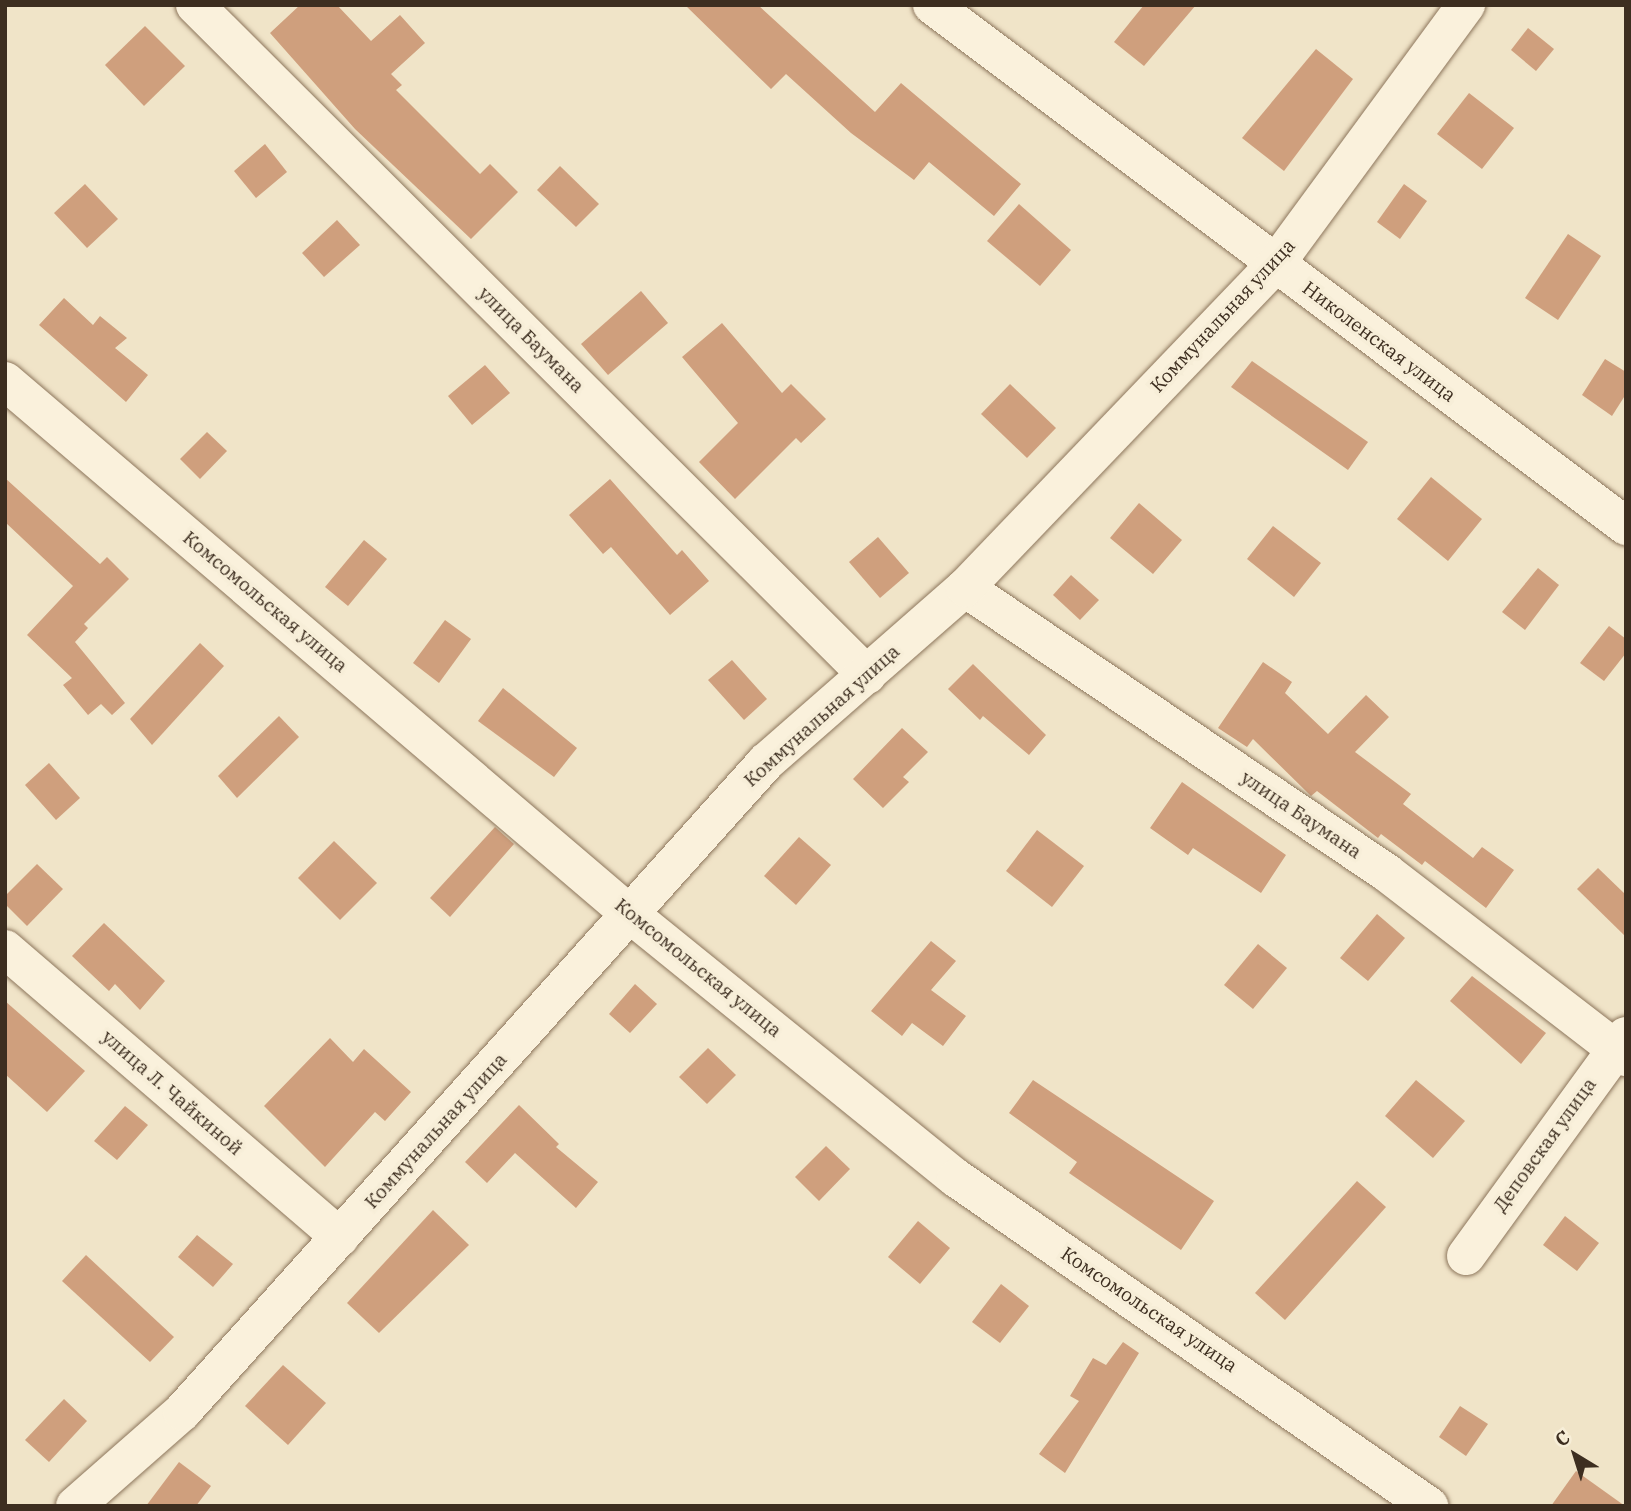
<!DOCTYPE html>
<html>
<head>
<meta charset="utf-8">
<style>
	body { margin:0 }
	#map { position:relative; width:1631px; height:1511px; overflow:hidden; background:#f0e4c8; font-family:"IBM Plex Serif",serif }
	div>[style] { position:absolute }
	.building>* { inset:0; background:#cf9f7d }
	.roads { filter:drop-shadow(0 0 2px #8d765c) drop-shadow(0 0 2px #8d765c) }
	.minor>* { height:38px; margin:-19px; padding:0 19px; transform-origin:19px; border-radius:19px; background:#faf1dc }
	span { translate:-50% -50%; white-space:nowrap; text-align:center; line-height:1.15; -webkit-text-stroke:7px #f7eed8; paint-order:stroke }
	.street-label { font-size:19px; color:#3d2e20 }
	.frame { position:absolute; inset:0; border:7px solid #3d2e20; pointer-events:none }
	.north { position:absolute; left:1540px; top:1420px; width:70px; height:70px; -webkit-text-stroke:5px #f7eed8; paint-order:stroke; rotate:322deg; font-size:19px; font-weight:700; line-height:28px; text-align:center; color:#3d2e20 }
	.north::after { content:''; display:block; margin:auto; width:24px; height:32px; background:#3d2e20; clip-path:polygon(50% 0,100% 100%,50% 72%,0 100%) }
</style>
</head>
<body>
<div id="map">
	<div class="building">
		<i style="clip-path:polygon(300px 5px,337px 5px,371px 41px,400px 15px,425px 43px,391px 74px,402px 85px,396px 90px,480px 174px,490px 164px,518px 192px,471px 239px,355px 129px,270px 33px)"></i>
		<i style="clip-path:polygon(685px 5px,758px 5px,875px 112px,901px 83px,1021px 184px,994px 216px,929px 162px,914px 180px,851px 133px,786px 74px,771px 89px)"></i>
		<i style="clip-path:polygon(1144px 5px,1196px 5px,1144px 66px,1114px 42px)"></i>
		<i style="clip-path:polygon(145px 26px,185px 66px,144px 106px,105px 65px)"></i>
		<i style="clip-path:polygon(1528px 28px,1554px 49px,1536px 71px,1511px 50px)"></i>
		<i style="clip-path:polygon(1316px 49px,1353px 79px,1284px 171px,1242px 138px)"></i>
		<i style="clip-path:polygon(1469px 93px,1514px 128px,1482px 169px,1437px 134px)"></i>
		<i style="clip-path:polygon(265px 144px,287px 172px,256px 198px,234px 171px)"></i>
		<i style="clip-path:polygon(560px 166px,599px 204px,576px 227px,537px 190px)"></i>
		<i style="clip-path:polygon(85px 184px,118px 219px,87px 248px,54px 213px)"></i>
		<i style="clip-path:polygon(1404px 184px,1427px 201px,1400px 239px,1377px 222px)"></i>
		<i style="clip-path:polygon(1019px 204px,1071px 250px,1040px 286px,987px 241px)"></i>
		<i style="clip-path:polygon(337px 220px,360px 245px,324px 277px,302px 253px)"></i>
		<i style="clip-path:polygon(1568px 234px,1601px 256px,1558px 320px,1525px 298px)"></i>
		<i style="clip-path:polygon(641px 291px,668px 323px,608px 375px,581px 344px)"></i>
		<i style="clip-path:polygon(64px 298px,93px 325px,100px 316px,127px 338px,115px 348px,148px 375px,126px 402px,39px 325px)"></i>
		<i style="clip-path:polygon(722px 323px,782px 393px,791px 384px,826px 419px,801px 443px,796px 438px,735px 499px,699px 462px,738px 423px,682px 357px)"></i>
		<i style="clip-path:polygon(1605px 359px,1626px 372px,1626px 394px,1612px 416px,1582px 395px)"></i>
		<i style="clip-path:polygon(1252px 361px,1368px 442px,1348px 470px,1231px 387px)"></i>
		<i style="clip-path:polygon(485px 365px,510px 393px,472px 425px,448px 396px)"></i>
		<i style="clip-path:polygon(1010px 384px,1056px 428px,1027px 458px,981px 414px)"></i>
		<i style="clip-path:polygon(207px 432px,227px 451px,200px 479px,180px 459px)"></i>
		<i style="clip-path:polygon(1431px 477px,1482px 519px,1448px 561px,1397px 519px)"></i>
		<i style="clip-path:polygon(5px 478px,100px 564px,107px 557px,129px 579px,84px 624px,88px 628px,75px 642px,125px 703px,112px 715px,101px 704px,88px 715px,63px 685px,72px 678px,27px 635px,73px 586px,5px 522px)"></i>
		<i style="clip-path:polygon(610px 479px,677px 555px,682px 550px,709px 581px,670px 615px,611px 547px,603px 554px,569px 515px)"></i>
		<i style="clip-path:polygon(1139px 503px,1182px 540px,1153px 574px,1110px 538px)"></i>
		<i style="clip-path:polygon(1273px 526px,1321px 563px,1294px 597px,1247px 559px)"></i>
		<i style="clip-path:polygon(878px 537px,909px 573px,880px 598px,849px 562px)"></i>
		<i style="clip-path:polygon(364px 540px,387px 559px,348px 606px,325px 587px)"></i>
		<i style="clip-path:polygon(1538px 568px,1559px 585px,1525px 630px,1502px 612px)"></i>
		<i style="clip-path:polygon(1071px 575px,1099px 600px,1080px 620px,1053px 595px)"></i>
		<i style="clip-path:polygon(445px 620px,471px 639px,439px 683px,413px 663px)"></i>
		<i style="clip-path:polygon(1609px 626px,1626px 639px,1626px 653px,1604px 681px,1580px 663px)"></i>
		<i style="clip-path:polygon(200px 643px,224px 666px,152px 745px,130px 719px)"></i>
		<i style="clip-path:polygon(732px 660px,767px 699px,744px 720px,708px 680px)"></i>
		<i style="clip-path:polygon(1263px 662px,1292px 682px,1285px 693px,1328px 734px,1366px 695px,1389px 717px,1355px 752px,1411px 794px,1403px 804px,1473px 858px,1482px 847px,1514px 870px,1486px 908px,1425px 861px,1422px 865px,1381px 834px,1378px 838px,1317px 791px,1311px 796px,1253px 739px,1247px 747px,1218px 728px)"></i>
		<i style="clip-path:polygon(973px 664px,1046px 735px,1029px 755px,983px 716px,980px 720px,948px 689px)"></i>
		<i style="clip-path:polygon(503px 688px,577px 748px,554px 777px,478px 721px)"></i>
		<i style="clip-path:polygon(279px 716px,299px 737px,237px 798px,218px 776px)"></i>
		<i style="clip-path:polygon(902px 728px,928px 752px,903px 777px,909px 782px,883px 808px,853px 779px)"></i>
		<i style="clip-path:polygon(49px 763px,80px 798px,56px 820px,25px 785px)"></i>
		<i style="clip-path:polygon(1182px 782px,1286px 855px,1261px 893px,1193px 848px,1188px 855px,1150px 828px)"></i>
		<i style="clip-path:polygon(495px 827px,514px 844px,450px 917px,430px 898px)"></i>
		<i style="clip-path:polygon(1037px 830px,1084px 866px,1052px 907px,1006px 871px)"></i>
		<i style="clip-path:polygon(799px 837px,831px 865px,796px 905px,764px 876px)"></i>
		<i style="clip-path:polygon(334px 841px,377px 883px,340px 920px,298px 878px)"></i>
		<i style="clip-path:polygon(37px 864px,63px 889px,27px 926px,5px 904px,5px 896px)"></i>
		<i style="clip-path:polygon(1598px 868px,1626px 895px,1626px 937px,1577px 889px)"></i>
		<i style="clip-path:polygon(1377px 914px,1405px 938px,1368px 981px,1340px 958px)"></i>
		<i style="clip-path:polygon(104px 923px,165px 981px,140px 1010px,115px 984px,109px 991px,72px 956px)"></i>
		<i style="clip-path:polygon(931px 941px,956px 961px,931px 990px,966px 1016px,943px 1046px,912px 1023px,902px 1036px,871px 1011px)"></i>
		<i style="clip-path:polygon(1258px 944px,1287px 968px,1253px 1009px,1224px 985px)"></i>
		<i style="clip-path:polygon(1472px 976px,1546px 1033px,1521px 1064px,1450px 1001px)"></i>
		<i style="clip-path:polygon(635px 984px,657px 1004px,630px 1033px,609px 1014px)"></i>
		<i style="clip-path:polygon(5px 1001px,85px 1071px,47px 1112px,5px 1074px)"></i>
		<i style="clip-path:polygon(330px 1038px,353px 1062px,364px 1049px,411px 1092px,385px 1121px,375px 1112px,325px 1167px,264px 1106px)"></i>
		<i style="clip-path:polygon(708px 1048px,736px 1075px,707px 1104px,679px 1077px)"></i>
		<i style="clip-path:polygon(1033px 1080px,1214px 1201px,1181px 1250px,1069px 1173px,1077px 1162px,1009px 1113px)"></i>
		<i style="clip-path:polygon(1416px 1080px,1465px 1121px,1433px 1158px,1385px 1116px)"></i>
		<i style="clip-path:polygon(519px 1105px,559px 1144px,556px 1147px,598px 1182px,576px 1208px,515px 1153px,487px 1183px,465px 1162px)"></i>
		<i style="clip-path:polygon(125px 1106px,148px 1125px,117px 1160px,94px 1141px)"></i>
		<i style="clip-path:polygon(826px 1146px,850px 1169px,819px 1201px,795px 1177px)"></i>
		<i style="clip-path:polygon(1357px 1181px,1386px 1207px,1285px 1320px,1255px 1293px)"></i>
		<i style="clip-path:polygon(433px 1210px,469px 1245px,379px 1333px,347px 1303px)"></i>
		<i style="clip-path:polygon(1565px 1216px,1599px 1243px,1577px 1271px,1543px 1245px)"></i>
		<i style="clip-path:polygon(918px 1221px,950px 1248px,920px 1284px,888px 1257px)"></i>
		<i style="clip-path:polygon(197px 1235px,233px 1264px,213px 1287px,178px 1257px)"></i>
		<i style="clip-path:polygon(86px 1255px,174px 1337px,150px 1362px,62px 1281px)"></i>
		<i style="clip-path:polygon(1001px 1284px,1029px 1306px,1000px 1343px,972px 1322px)"></i>
		<i style="clip-path:polygon(1123px 1342px,1139px 1353px,1065px 1473px,1039px 1454px,1079px 1401px,1070px 1396px,1093px 1358px,1106px 1365px)"></i>
		<i style="clip-path:polygon(283px 1365px,326px 1403px,288px 1445px,245px 1406px)"></i>
		<i style="clip-path:polygon(64px 1399px,87px 1421px,49px 1462px,25px 1440px)"></i>
		<i style="clip-path:polygon(1460px 1406px,1488px 1424px,1466px 1456px,1439px 1437px)"></i>
		<i style="clip-path:polygon(179px 1462px,211px 1486px,196px 1506px,146px 1506px)"></i>
		<i style="clip-path:polygon(1576px 1471px,1625px 1506px,1551px 1506px)"></i>
	</div>
	<div class="roads">
		<div class="minor">
			<i style="left:195px;top:5px;width:949px;rotate:44.91deg"></i>
			<i style="left:932px;top:5px;width:868px;rotate:36.9deg"></i>
			<i style="left:5px;top:381px;width:823px;rotate:40.47deg"></i>
			<i style="left:631px;top:915px;width:418px;rotate:39deg"></i>
			<i style="left:956px;top:1178px;width:576px;rotate:34.74deg"></i>
			<i style="left:965px;top:588px;width:509px;rotate:34.03deg"></i>
			<i style="left:1387px;top:873px;width:302px;rotate:37.6deg"></i>
			<i style="left:5px;top:949px;width:442px;rotate:40.7deg"></i>
			<i style="left:1466px;top:1256px;width:272px;rotate:-54deg"></i>
			<i style="left:75px;top:1506px;width:142px;rotate:-41.3deg"></i>
			<i style="left:182px;top:1412px;width:874px;rotate:-48.06deg"></i>
			<i style="left:766px;top:762px;width:264px;rotate:-41.2deg"></i>
			<i style="left:965px;top:588px;width:448px;rotate:-46.2deg"></i>
			<i style="left:1275px;top:265px;width:323px;rotate:-53.7deg"></i>
		</div>
	</div>
	<div class="street-label">
		<span style="left:1223px;top:316px;rotate:-47deg">Коммунальная улица</span>
		<span style="left:531px;top:340px;rotate:45deg">улица Баумана</span>
		<span style="left:1379px;top:342px;rotate:37deg">Николенская улица</span>
		<span style="left:265px;top:602px;rotate:40deg">Комсомольская улица</span>
		<span style="left:822px;top:716px;rotate:-42deg">Коммунальная улица</span>
		<span style="left:1301px;top:815px;rotate:34deg">улица Баумана</span>
		<span style="left:698px;top:968px;rotate:39deg">Комсомольская улица</span>
		<span style="left:172px;top:1093px;rotate:41deg">улица Л. Чайкиной</span>
		<span style="left:436px;top:1131px;rotate:-48deg">Коммунальная улица</span>
		<span style="left:1545px;top:1145px;rotate:-54deg">Деповская улица</span>
		<span style="left:1149px;top:1310px;rotate:34deg">Комсомольская улица</span>
	</div>
	<div class="frame"></div>
	<div class="north">С</div>
</div>
</body>
</html>
